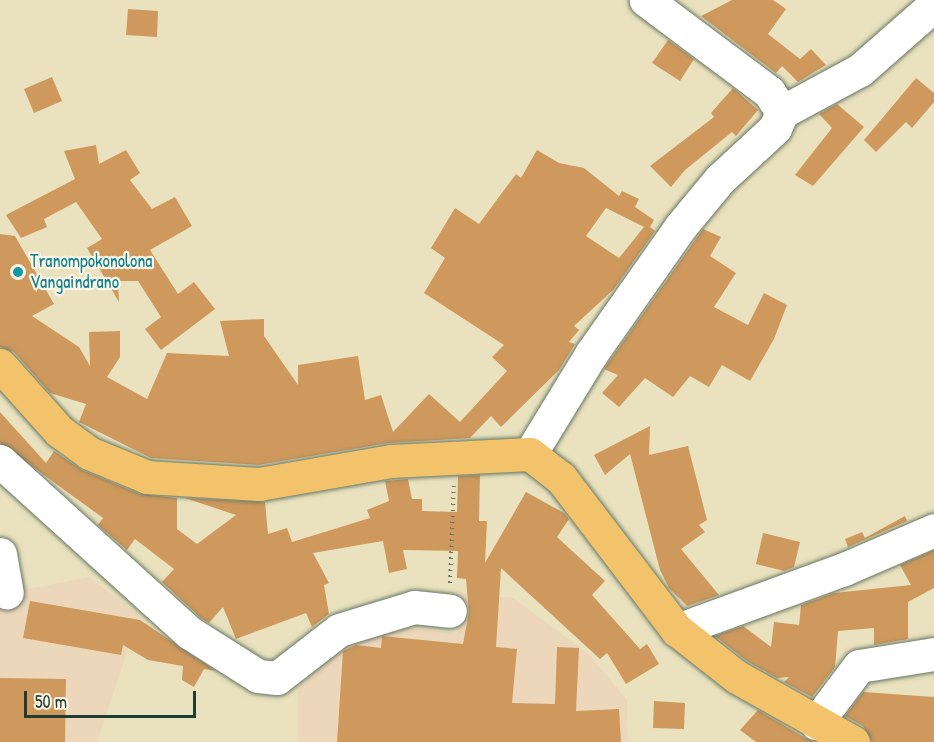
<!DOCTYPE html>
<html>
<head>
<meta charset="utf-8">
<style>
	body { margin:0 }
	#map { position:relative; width:934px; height:742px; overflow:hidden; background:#eae2be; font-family:"Patrick Hand",sans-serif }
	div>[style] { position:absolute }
	.built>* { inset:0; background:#ecd7ba }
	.building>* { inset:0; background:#cf995d }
	.path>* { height:4px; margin-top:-2px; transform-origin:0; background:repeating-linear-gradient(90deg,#667764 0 1.5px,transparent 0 6px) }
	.roads { filter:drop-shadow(0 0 2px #667764) drop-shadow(0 0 2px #667764) }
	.minor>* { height:33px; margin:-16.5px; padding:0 16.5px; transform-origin:16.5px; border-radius:16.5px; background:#fff }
	.major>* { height:33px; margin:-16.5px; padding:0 16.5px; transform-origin:16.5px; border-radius:16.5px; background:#f2c36a }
	.dots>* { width:16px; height:16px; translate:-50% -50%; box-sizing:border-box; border:3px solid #fcf5e5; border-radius:50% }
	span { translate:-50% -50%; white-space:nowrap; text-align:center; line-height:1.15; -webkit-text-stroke:4.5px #fcf5e5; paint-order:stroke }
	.culture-label { font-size:18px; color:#0d838f }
	.left { translate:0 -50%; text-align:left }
	.scale { position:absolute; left:24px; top:691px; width:172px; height:27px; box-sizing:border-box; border:3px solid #1f3d34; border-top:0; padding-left:8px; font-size:18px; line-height:21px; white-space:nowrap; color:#1f3d34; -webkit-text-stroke:4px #fcf5e5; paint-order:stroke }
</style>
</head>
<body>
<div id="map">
	<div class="built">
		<i style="clip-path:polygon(90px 577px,139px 616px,97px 742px,0 742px,0 588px,17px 591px)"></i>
		<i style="clip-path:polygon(463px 593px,513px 598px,589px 654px,627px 700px,628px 742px,298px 742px,298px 689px,344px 637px,392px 626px,457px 633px)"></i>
	</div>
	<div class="building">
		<i style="clip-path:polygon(732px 0,773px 0,786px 9px,768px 34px,800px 59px,811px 49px,826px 65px,798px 82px,782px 66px,776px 73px,701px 16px)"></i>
		<i style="clip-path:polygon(128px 9px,158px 11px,157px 37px,126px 35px)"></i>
		<i style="clip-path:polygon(668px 40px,694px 59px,680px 81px,652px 63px)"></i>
		<i style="clip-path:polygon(52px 77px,62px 101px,34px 113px,24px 89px)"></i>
		<i style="clip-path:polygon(916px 78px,934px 93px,934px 102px,912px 128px,906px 122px,876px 152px,864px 140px)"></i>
		<i style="clip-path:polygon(733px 88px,758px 110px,736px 136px,732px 132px,685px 170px,671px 187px,650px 166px,714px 117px,711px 113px)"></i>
		<i style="clip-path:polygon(837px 104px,864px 127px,813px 186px,795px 175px,832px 128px,819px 114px)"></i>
		<i style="clip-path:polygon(96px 145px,99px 164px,126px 150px,140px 173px,130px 180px,152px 209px,175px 197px,192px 226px,150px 250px,178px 294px,194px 282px,215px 309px,161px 350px,145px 329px,161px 317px,138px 281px,118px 281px,119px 302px,87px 248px,102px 239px,76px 202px,44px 219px,47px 227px,21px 238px,6px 215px,75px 179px,64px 151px)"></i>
		<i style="clip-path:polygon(evenodd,537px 150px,559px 163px,584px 168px,619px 196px,622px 191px,639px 199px,635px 207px,654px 220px,650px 227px,655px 231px,614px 289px,574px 326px,579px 330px,569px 342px,575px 344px,559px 370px,501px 427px,491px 416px,470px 438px,388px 443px,258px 465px,151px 458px,79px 422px,86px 404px,50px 393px,14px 352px,0 347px,0 234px,15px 236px,54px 304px,32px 316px,79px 347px,90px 366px,89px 332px,120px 331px,120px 357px,107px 377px,147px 399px,167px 353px,229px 356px,220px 321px,264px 319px,264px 336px,298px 385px,298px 365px,358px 356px,365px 400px,381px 395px,393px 432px,429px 394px,460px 422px,507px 371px,492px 357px,504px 345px,424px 293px,445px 258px,431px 248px,455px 208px,479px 224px,516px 174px,521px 178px,537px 150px,606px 208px,644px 227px,619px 258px,586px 236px,606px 208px)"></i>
		<i style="clip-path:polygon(703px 229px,721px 237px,710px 256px,736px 273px,714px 307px,748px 325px,764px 293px,787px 305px,774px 339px,750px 381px,722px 365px,709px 387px,690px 376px,673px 397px,645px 378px,619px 407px,602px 393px,618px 375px,604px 369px)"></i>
		<i style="clip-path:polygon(0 412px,46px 463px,54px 451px,82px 470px,140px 494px,177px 498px,177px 529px,197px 544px,236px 515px,185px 498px,265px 502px,268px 534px,287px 528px,292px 542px,370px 518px,367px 510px,389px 501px,385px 481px,408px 479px,412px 499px,422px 499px,422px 511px,457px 512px,458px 476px,480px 475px,479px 521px,487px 521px,485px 563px,526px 492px,564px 513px,569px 519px,557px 537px,605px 581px,592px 595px,640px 649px,647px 644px,659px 664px,626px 684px,607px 653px,600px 659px,501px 568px,496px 647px,517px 649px,512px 703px,555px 704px,557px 647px,579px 648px,576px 711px,619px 709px,621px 742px,337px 742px,343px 651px,356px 645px,381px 648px,382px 636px,463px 644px,469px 612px,466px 579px,457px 578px,458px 551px,403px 550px,407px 569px,389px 573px,383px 541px,313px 553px,329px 583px,324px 585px,329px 614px,312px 627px,306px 613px,236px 639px,223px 607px,209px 623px,201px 618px,162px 582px,174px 569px,135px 539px,127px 550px,98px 525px,103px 518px,0 443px)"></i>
		<i style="clip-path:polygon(650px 426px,649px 455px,688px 446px,707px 520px,699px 525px,705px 532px,681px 549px,719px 595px,687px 606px,669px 588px,660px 570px,630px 454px,605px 475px,594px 455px)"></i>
		<i style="clip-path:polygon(905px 516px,907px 521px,848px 547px,845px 539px,862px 532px,865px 538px)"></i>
		<i style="clip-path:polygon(763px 533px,800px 542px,794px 567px,784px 571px,756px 564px)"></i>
		<i style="clip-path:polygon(934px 550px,934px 588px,908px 602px,908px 639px,874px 645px,874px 628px,838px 631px,835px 667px,812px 697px,784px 682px,789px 677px,777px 678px,747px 661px,715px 636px,743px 626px,771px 647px,774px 622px,799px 625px,801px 605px,834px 593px,911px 585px,900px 565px)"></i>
		<i style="clip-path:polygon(30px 601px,140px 620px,216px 671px,204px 669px,194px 687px,182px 680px,183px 666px,148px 660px,123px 645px,121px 655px,23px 638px)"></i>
		<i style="clip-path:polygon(0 678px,66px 679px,65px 742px,0 742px)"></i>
		<i style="clip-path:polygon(863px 692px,934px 697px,934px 742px,872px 742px,863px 726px,845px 716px)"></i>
		<i style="clip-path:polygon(654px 701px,685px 703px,684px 729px,653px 728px)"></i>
		<i style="clip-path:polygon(758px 710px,805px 738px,815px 742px,756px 742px,740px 730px)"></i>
	</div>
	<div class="path">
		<i style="left:450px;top:583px;width:100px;rotate:-87.7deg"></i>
	</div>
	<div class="roads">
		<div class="minor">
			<i style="left:782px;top:112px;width:89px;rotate:-28.3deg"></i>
			<i style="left:860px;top:70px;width:98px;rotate:-41.3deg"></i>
			<i style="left:530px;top:454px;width:117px;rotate:-58.6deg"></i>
			<i style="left:591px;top:354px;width:156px;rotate:-54.9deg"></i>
			<i style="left:681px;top:226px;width:61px;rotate:-50.3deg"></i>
			<i style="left:720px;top:179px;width:75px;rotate:-42.8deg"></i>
			<i style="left:775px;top:128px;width:17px;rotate:-66deg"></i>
			<i style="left:782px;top:112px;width:24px;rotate:-123deg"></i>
			<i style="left:769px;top:92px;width:154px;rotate:-143.2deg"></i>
			<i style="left:0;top:461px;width:256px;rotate:42.2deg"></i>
			<i style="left:190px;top:633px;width:80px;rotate:32.3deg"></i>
			<i style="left:258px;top:676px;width:19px;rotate:6deg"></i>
			<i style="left:277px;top:678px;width:78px;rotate:-37.7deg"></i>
			<i style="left:339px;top:630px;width:78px;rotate:-17deg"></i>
			<i style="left:414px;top:607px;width:36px;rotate:6deg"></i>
			<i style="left:0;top:554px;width:39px;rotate:80deg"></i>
			<i style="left:677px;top:630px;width:178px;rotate:-20.1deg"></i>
			<i style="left:844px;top:569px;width:98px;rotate:-23.4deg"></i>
			<i style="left:816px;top:723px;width:71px;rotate:-53deg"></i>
			<i style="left:859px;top:666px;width:76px;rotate:-9.1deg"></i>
		</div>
		<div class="major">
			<i style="left:0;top:365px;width:89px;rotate:48.2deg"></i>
			<i style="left:59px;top:431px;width:37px;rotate:36deg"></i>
			<i style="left:89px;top:453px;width:63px;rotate:22.5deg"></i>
			<i style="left:147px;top:477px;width:112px;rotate:3.6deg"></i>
			<i style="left:259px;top:484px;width:134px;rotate:-9.9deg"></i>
			<i style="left:391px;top:461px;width:139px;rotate:-2.9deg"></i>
			<i style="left:530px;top:454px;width:39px;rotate:38deg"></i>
			<i style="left:561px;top:478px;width:191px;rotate:52.7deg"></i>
			<i style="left:677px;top:630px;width:76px;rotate:38.1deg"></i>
			<i style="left:737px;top:677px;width:133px;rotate:29.3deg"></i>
		</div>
	</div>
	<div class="dots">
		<i style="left:18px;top:272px;background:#0f9aa8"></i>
	</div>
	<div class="culture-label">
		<span class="left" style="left:30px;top:272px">Tranompokonolona<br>Vangaindrano</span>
	</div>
	<div class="scale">50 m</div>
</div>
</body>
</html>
